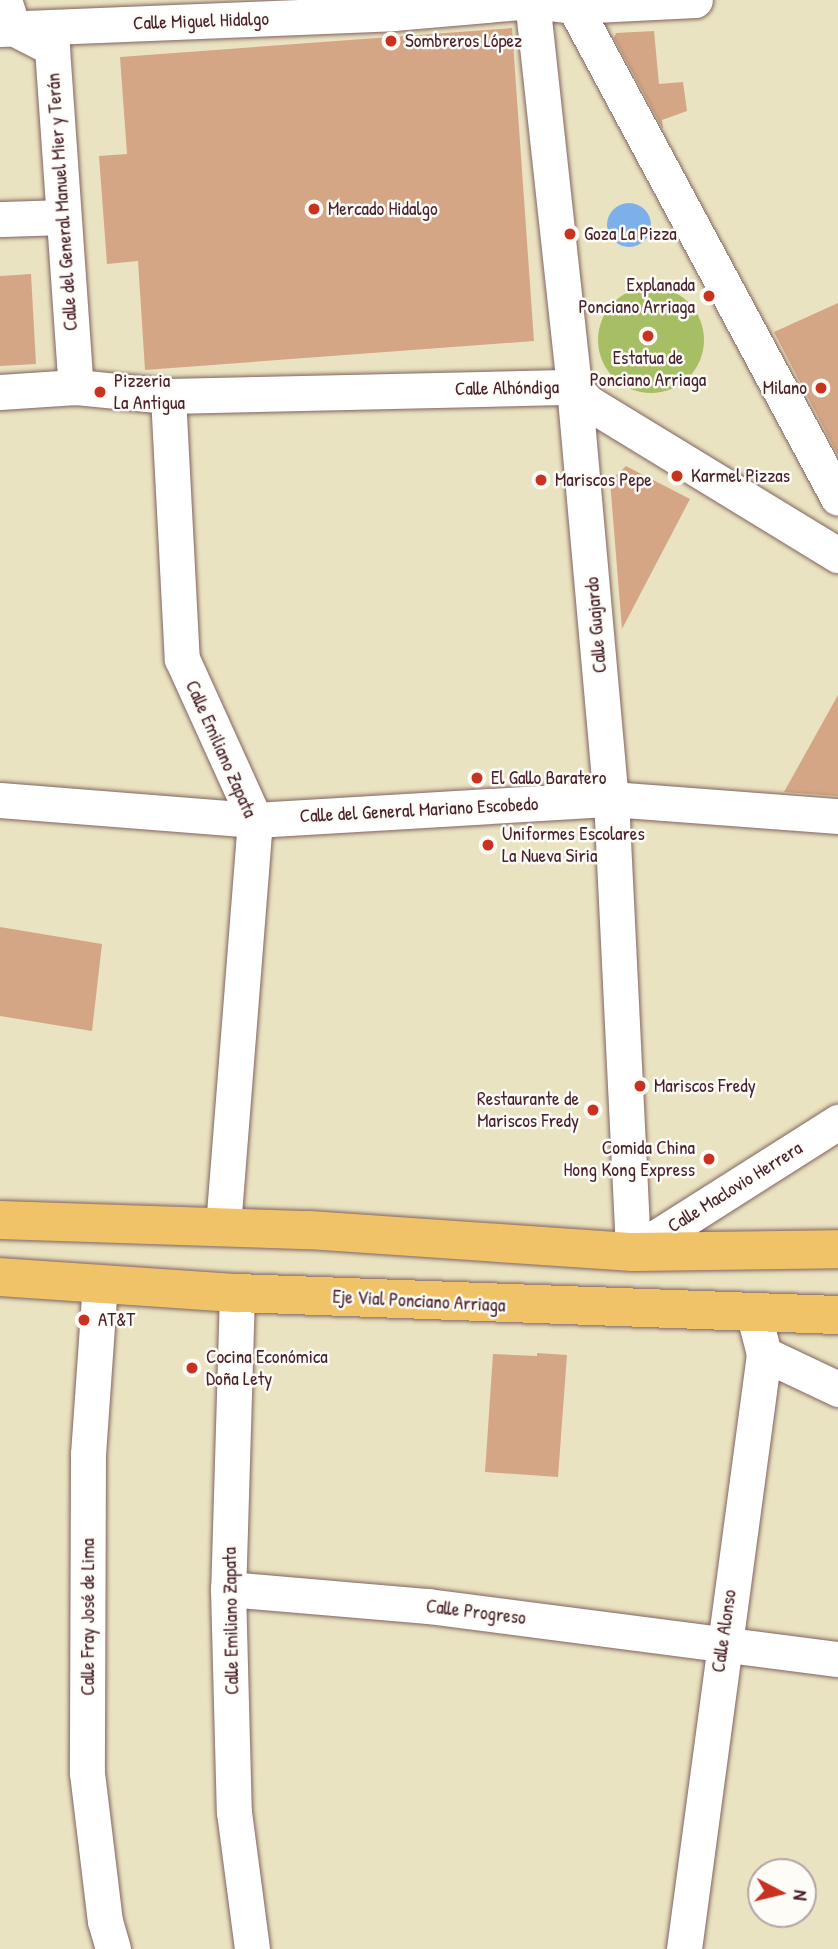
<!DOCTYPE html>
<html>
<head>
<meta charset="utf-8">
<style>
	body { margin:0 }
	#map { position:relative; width:838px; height:1949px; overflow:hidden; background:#eae3c1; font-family:"Patrick Hand",sans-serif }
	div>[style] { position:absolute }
	.green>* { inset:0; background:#a6bf65 }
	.round { border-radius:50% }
	.water>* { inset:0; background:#7db0ea }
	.building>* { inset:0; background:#d5a685 }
	.roads { filter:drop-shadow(0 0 2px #826460) drop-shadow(0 0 2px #826460) }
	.minor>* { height:35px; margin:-17.5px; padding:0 17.5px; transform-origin:17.5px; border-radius:17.5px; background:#fff }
	.major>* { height:38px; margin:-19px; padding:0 19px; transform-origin:19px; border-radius:19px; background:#f1c369 }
	.dots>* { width:19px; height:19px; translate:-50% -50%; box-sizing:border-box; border:4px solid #fdfcf7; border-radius:50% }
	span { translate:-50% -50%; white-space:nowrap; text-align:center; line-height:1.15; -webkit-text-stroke:5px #fdfcf7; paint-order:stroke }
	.street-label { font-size:19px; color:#4a1f2b }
	.poi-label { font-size:19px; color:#4a1f2b }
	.left { translate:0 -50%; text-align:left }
	.right { translate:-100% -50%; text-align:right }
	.north { position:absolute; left:747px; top:1858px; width:70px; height:70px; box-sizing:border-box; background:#fdfcf7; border:2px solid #b5a4a5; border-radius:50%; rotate:97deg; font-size:19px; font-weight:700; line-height:28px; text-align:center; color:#4a1f2b }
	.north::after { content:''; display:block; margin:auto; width:24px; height:32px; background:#c8321e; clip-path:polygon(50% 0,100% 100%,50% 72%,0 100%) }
</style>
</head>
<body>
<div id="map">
	<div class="green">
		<i class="round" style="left:598px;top:287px;width:106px;height:106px"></i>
	</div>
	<div class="water">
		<i class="round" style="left:607px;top:203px;width:44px;height:44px"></i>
	</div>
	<div class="building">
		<i style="clip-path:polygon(512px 28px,534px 341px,145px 370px,138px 261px,107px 264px,99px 156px,127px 154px,120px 57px)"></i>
		<i style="clip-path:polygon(654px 31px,659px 84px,683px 82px,687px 111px,662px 120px,663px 129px,614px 38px,616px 33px)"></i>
		<i style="clip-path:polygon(31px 274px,36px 364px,0 366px,0 276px)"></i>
		<i style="clip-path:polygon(838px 303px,838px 455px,774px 332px)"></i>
		<i style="clip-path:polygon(626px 466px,690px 499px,622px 629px,610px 481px)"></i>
		<i style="clip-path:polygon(838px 695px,838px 796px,784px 792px)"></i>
		<i style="clip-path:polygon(0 927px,102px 944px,92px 1031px,0 1016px)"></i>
		<i style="clip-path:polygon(537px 1353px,567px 1355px,558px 1477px,485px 1472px,493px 1354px,537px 1356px)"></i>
	</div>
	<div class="roads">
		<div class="minor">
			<i style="left:4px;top:0;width:29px;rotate:72deg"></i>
			<i style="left:13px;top:28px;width:44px;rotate:27.1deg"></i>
			<i style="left:52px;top:48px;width:340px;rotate:86deg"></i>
			<i style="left:532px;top:0;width:389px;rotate:83.8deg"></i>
			<i style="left:574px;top:387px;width:414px;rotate:84.9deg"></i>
			<i style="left:611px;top:799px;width:454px;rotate:87.2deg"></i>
			<i style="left:633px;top:1252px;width:243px;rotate:-32.4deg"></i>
			<i style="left:574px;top:6px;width:558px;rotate:61.78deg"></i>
			<i style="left:0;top:29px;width:393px;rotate:-2.3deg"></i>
			<i style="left:393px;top:13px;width:140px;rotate:-4.9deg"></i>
			<i style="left:532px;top:1px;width:42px;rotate:6.8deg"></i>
			<i style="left:574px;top:6px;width:121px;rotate:-2.8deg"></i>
			<i style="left:0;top:219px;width:62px;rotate:-1.8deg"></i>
			<i style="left:0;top:392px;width:76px;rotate:-3.8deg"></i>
			<i style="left:76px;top:387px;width:92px;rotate:5.6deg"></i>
			<i style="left:168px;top:396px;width:406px;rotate:-1.3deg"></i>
			<i style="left:574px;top:387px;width:20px;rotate:49deg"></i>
			<i style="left:587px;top:402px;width:294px;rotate:31.4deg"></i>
			<i style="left:168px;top:396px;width:263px;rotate:87deg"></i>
			<i style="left:182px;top:659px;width:177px;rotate:65.6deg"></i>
			<i style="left:255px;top:820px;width:408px;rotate:94.5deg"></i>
			<i style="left:0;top:800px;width:256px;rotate:4.5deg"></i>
			<i style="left:255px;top:820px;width:357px;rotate:-3.4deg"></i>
			<i style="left:611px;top:799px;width:228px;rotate:4.3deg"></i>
			<i style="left:100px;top:1283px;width:171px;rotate:94deg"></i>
			<i style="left:88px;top:1454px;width:319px;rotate:90.2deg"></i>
			<i style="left:87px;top:1773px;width:149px;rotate:83.1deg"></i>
			<i style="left:105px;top:1921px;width:29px;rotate:74deg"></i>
			<i style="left:237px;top:1293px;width:296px;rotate:91.7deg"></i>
			<i style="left:228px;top:1589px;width:223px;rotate:88.5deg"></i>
			<i style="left:234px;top:1812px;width:138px;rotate:82.5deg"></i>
			<i style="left:764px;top:1354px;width:82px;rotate:25.3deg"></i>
			<i style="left:228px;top:1589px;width:201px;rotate:4.9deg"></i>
			<i style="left:428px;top:1606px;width:413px;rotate:7.4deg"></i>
			<i style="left:684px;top:1949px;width:600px;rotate:-82.34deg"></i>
			<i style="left:764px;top:1354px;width:40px;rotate:-104.4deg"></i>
		</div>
		<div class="major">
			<i style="left:0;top:1220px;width:309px;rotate:1.9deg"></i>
			<i style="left:309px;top:1230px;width:325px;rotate:3.9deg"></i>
			<i style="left:633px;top:1252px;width:205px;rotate:-0.8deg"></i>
			<i style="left:0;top:1277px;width:238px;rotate:3.9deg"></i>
			<i style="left:237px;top:1293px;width:601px;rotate:2.1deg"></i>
		</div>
	</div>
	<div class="dots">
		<i style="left:391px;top:41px;background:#c8321e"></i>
		<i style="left:314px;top:209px;background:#c8321e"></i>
		<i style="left:570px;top:234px;background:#c8321e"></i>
		<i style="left:709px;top:296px;background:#c8321e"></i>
		<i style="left:648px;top:336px;background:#c8321e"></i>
		<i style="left:821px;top:388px;background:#c8321e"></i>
		<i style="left:100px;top:392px;background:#c8321e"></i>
		<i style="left:677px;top:476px;background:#c8321e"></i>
		<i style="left:541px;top:480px;background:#c8321e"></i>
		<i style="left:477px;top:778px;background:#c8321e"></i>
		<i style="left:488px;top:845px;background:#c8321e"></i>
		<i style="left:640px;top:1086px;background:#c8321e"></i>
		<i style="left:593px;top:1110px;background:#c8321e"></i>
		<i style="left:709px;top:1159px;background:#c8321e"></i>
		<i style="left:84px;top:1320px;background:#c8321e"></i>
		<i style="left:192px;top:1368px;background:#c8321e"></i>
	</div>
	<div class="street-label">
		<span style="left:201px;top:21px;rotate:-2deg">Calle Miguel Hidalgo</span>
		<span style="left:62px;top:202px;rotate:-94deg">Calle del General Manuel Mier y Terán</span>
		<span style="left:507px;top:388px;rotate:-1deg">Calle Alhóndiga</span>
		<span style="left:596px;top:625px;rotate:-95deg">Calle Guajardo</span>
		<span style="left:221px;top:749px;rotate:66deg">Calle Emiliano Zapata</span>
		<span style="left:419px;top:810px;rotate:-3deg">Calle del General Mariano Escobedo</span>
		<span style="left:735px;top:1187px;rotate:-32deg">Calle Maclovio Herrera</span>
		<span style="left:419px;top:1301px;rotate:3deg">Eje Vial Ponciano Arriaga</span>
		<span style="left:476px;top:1612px;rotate:7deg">Calle Progreso</span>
		<span style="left:88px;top:1617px;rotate:-90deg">Calle Fray José de Lima</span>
		<span style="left:231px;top:1621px;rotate:-91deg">Calle Emiliano Zapata</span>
		<span style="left:724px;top:1631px;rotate:-82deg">Calle Alonso</span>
	</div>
	<div class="poi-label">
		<span class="left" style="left:405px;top:41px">Sombreros López</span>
		<span class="left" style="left:328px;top:209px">Mercado Hidalgo</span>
		<span class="left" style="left:584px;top:234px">Goza La Pizza</span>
		<span class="right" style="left:695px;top:296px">Explanada<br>Ponciano Arriaga</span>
		<span style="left:648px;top:369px">Estatua de<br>Ponciano Arriaga</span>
		<span class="left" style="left:114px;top:392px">Pizzeria<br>La Antigua</span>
		<span class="right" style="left:807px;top:388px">Milano</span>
		<span class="left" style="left:691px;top:476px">Karmel Pizzas</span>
		<span class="left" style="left:555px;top:480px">Mariscos Pepe</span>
		<span class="left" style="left:491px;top:778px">El Gallo Baratero</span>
		<span class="left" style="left:502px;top:845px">Uniformes Escolares<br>La Nueva Siria</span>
		<span class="left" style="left:654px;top:1086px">Mariscos Fredy</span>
		<span class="right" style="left:579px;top:1110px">Restaurante de<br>Mariscos Fredy</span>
		<span class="right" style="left:695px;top:1159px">Comida China<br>Hong Kong Express</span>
		<span class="left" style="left:98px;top:1320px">AT&amp;T</span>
		<span class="left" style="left:206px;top:1368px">Cocina Económica<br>Doña Lety</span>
	</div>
	<div class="north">N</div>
</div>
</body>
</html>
